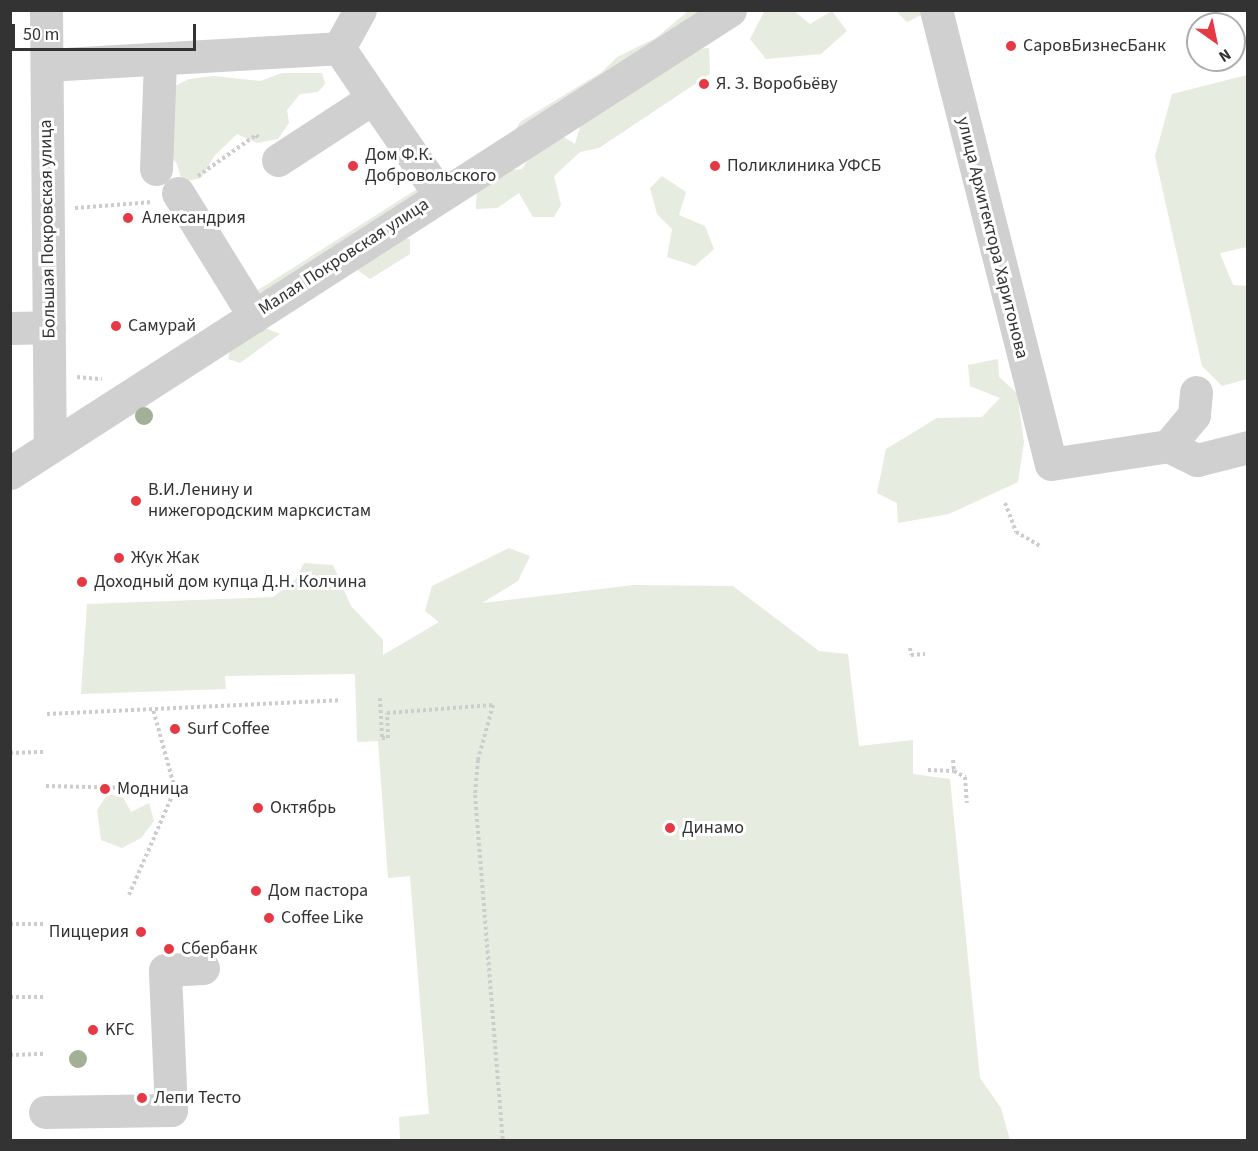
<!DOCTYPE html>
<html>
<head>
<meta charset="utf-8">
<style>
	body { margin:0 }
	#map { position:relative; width:1258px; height:1151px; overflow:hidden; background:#fff; font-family:"Source Sans 3",sans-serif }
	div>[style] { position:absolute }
	.green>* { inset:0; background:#e6ecdf }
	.path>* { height:4px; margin-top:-2px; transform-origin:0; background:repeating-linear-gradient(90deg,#cdcdcd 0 3px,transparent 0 6px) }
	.minor>* { height:33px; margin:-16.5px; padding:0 16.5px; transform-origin:16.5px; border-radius:16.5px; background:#d0d0d0 }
	.trees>* { width:18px; height:18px; margin:-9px; border-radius:50%; background:#a2b095 }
	.dots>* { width:16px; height:16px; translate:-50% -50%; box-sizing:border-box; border:3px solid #fff; border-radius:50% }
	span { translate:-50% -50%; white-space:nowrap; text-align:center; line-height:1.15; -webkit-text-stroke:6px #fff; paint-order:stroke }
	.poi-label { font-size:18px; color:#333 }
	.left { translate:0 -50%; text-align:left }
	.right { translate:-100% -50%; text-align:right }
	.street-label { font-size:18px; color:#333 }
	.frame { position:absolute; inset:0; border:12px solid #333; pointer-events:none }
	.north { position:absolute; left:1186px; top:12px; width:60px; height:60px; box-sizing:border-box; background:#fff; border:2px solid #adadad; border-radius:50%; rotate:147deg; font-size:16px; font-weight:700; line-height:24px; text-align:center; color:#333 }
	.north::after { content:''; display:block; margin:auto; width:21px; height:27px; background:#e63946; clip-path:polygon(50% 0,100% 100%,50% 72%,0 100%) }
	.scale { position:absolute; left:12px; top:24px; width:184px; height:27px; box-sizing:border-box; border:3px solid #333; border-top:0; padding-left:8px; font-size:18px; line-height:21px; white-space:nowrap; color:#333; -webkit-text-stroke:4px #fff; paint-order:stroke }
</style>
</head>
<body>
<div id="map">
	<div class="green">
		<i style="clip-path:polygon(931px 10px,907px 22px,896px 11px)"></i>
		<i style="clip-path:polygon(688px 11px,710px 11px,514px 133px,520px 122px,602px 72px,617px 57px,656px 38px)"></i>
		<i style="clip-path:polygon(776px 11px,794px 11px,810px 24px,832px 11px,847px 31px,821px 54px,766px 59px,750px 39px,764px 12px)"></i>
		<i style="clip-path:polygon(709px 48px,710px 74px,599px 148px,580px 152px,554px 176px,561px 205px,554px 217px,533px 217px,519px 193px,497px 208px,476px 209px,477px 187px,504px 171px,522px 169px,534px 150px,562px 136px,575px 144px,582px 120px,683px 50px)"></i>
		<i style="clip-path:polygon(282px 73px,322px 73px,325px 84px,318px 92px,300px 94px,287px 110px,289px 123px,278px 139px,257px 143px,237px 134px,215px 155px,201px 178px,182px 182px,177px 164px,154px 133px,175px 86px,189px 79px,213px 76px,260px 81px)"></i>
		<i style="clip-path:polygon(1247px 75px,1247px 247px,1220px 253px,1233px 285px,1247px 286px,1247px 379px,1222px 386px,1202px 366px,1155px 156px,1172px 94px)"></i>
		<i style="clip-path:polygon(662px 176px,686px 192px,679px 215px,705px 226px,714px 249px,695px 266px,667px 257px,672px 229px,657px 214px,650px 188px)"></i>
		<i style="clip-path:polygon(425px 184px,422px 200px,258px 299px,258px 290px)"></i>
		<i style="clip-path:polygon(393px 235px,410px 239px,410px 254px,370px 279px,356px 269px)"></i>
		<i style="clip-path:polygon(260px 326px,280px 334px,240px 363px,228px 359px,232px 343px)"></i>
		<i style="clip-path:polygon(998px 359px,999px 377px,1017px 393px,1024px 442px,1018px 482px,949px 514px,898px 523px,897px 503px,877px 493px,886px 449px,937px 418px,982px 417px,1000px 398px,970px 386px,968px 365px)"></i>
		<i style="clip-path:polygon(509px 548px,530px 556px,518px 581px,482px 603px,634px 585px,733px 586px,819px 651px,848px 654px,859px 746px,913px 740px,913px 774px,950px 779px,980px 1078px,1001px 1108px,1010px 1140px,400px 1140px,399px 1117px,429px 1114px,410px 876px,388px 878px,378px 741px,357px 742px,355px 674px,225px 676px,226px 689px,81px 694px,87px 604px,273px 597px,295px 580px,304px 563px,333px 565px,351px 606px,383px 640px,383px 655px,439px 622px,425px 611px,432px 586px)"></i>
		<i style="clip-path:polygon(107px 795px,122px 795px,131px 812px,149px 803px,154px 821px,141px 838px,122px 848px,101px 840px,97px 810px)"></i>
	</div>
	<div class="path">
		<i style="left:198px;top:176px;width:71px;rotate:-35.3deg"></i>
		<i style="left:256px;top:135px;width:6px;rotate:45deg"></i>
		<i style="left:75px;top:208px;width:78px;rotate:-4.4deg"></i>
		<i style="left:77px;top:377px;width:25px;rotate:5deg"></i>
		<i style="left:1005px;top:503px;width:31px;rotate:69deg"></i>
		<i style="left:1016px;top:532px;width:30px;rotate:30deg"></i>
		<i style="left:910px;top:648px;width:7px;rotate:82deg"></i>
		<i style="left:911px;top:655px;width:14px;rotate:-4deg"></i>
		<i style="left:380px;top:698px;width:40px;rotate:87.1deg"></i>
		<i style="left:382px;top:738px;width:6px"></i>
		<i style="left:388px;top:738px;width:25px;rotate:-92deg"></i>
		<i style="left:387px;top:713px;width:106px;rotate:-4.3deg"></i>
		<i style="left:493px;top:705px;width:57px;rotate:105.3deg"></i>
		<i style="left:478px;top:760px;width:35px;rotate:95deg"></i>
		<i style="left:475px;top:795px;width:346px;rotate:85.4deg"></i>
		<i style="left:47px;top:714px;width:293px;rotate:-2.7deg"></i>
		<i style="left:10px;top:753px;width:36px;rotate:-2deg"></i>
		<i style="left:953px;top:760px;width:11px;rotate:85deg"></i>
		<i style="left:928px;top:770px;width:26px;rotate:2deg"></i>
		<i style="left:954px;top:771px;width:13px;rotate:29deg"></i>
		<i style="left:965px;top:777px;width:26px;rotate:86deg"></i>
		<i style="left:46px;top:786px;width:129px;rotate:1.3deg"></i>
		<i style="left:129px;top:895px;width:116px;rotate:-66.5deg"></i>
		<i style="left:175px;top:789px;width:83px;rotate:-105.4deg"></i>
		<i style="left:10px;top:924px;width:35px"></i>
		<i style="left:10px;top:997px;width:36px"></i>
		<i style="left:10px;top:1055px;width:36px;rotate:-2deg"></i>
	</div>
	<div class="minor">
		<i style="left:46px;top:10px;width:437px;rotate:89.5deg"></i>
		<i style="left:936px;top:10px;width:468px;rotate:75.8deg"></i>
		<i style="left:1051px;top:464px;width:118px;rotate:-8.7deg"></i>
		<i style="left:1168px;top:446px;width:32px;rotate:26deg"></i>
		<i style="left:1197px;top:460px;width:53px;rotate:-14.3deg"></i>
		<i style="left:339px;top:48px;width:60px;rotate:55.8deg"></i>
		<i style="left:339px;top:48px;width:43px;rotate:-61.1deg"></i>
		<i style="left:47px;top:65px;width:292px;rotate:-3.3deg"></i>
		<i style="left:278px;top:160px;width:113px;rotate:-33.1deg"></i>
		<i style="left:373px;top:98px;width:118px;rotate:55.4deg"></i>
		<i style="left:156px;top:169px;width:109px;rotate:-87.9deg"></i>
		<i style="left:178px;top:193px;width:145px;rotate:58.3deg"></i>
		<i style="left:10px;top:328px;width:39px;rotate:-1deg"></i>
		<i style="left:1168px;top:446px;width:40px;rotate:-50deg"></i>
		<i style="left:1194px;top:415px;width:23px;rotate:-85deg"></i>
		<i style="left:10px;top:473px;width:856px;rotate:-32.74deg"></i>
		<i style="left:45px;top:1112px;width:126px;rotate:-0.9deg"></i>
		<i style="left:171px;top:1110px;width:140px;rotate:-92.5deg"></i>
		<i style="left:165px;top:970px;width:38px;rotate:-3deg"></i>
	</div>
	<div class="trees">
		<i style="left:144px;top:416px"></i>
		<i style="left:78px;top:1059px"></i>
	</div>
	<div class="dots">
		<i style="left:1011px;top:46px;background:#e63946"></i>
		<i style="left:704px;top:84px;background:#e63946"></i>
		<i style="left:353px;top:166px;background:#e63946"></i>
		<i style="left:715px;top:166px;background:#e63946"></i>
		<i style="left:128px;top:218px;background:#e63946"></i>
		<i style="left:116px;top:326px;background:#e63946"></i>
		<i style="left:136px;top:501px;background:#e63946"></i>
		<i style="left:119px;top:558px;background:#e63946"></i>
		<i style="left:82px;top:582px;background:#e63946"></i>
		<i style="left:175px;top:729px;background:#e63946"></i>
		<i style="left:105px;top:789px;background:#e63946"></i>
		<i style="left:258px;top:808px;background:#e63946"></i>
		<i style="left:670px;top:828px;background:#e63946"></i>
		<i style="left:256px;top:891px;background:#e63946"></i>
		<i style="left:269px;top:918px;background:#e63946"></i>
		<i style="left:141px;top:932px;background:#e63946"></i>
		<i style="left:169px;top:949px;background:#e63946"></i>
		<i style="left:93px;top:1030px;background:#e63946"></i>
		<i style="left:142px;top:1098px;background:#e63946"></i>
	</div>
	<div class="poi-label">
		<span class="left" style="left:1023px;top:46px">СаровБизнесБанк</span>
		<span class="left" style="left:716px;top:84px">Я. З. Воробьёву</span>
		<span class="left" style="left:365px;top:166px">Дом Ф.К.<br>Добровольского</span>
		<span class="left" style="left:727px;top:166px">Поликлиника УФСБ</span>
		<span class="left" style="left:142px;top:218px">Александрия</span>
		<span class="left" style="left:128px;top:326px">Самурай</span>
		<span class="left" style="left:148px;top:501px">В.И.Ленину и<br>нижегородским марксистам</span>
		<span class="left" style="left:131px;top:558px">Жук Жак</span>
		<span class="left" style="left:94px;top:582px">Доходный дом купца Д.Н. Колчина</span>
		<span class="left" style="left:187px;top:729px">Surf Coffee</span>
		<span class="left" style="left:117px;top:789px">Модница</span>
		<span class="left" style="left:270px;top:808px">Октябрь</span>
		<span class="left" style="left:682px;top:828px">Динамо</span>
		<span class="left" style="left:268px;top:891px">Дом пастора</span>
		<span class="left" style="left:281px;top:918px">Coffee Like</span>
		<span class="right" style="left:129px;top:932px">Пиццерия</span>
		<span class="left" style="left:181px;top:949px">Сбербанк</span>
		<span class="left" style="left:105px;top:1030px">KFC</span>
		<span class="left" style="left:154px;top:1098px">Лепи Тесто</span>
	</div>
	<div class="street-label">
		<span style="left:48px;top:229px;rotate:-91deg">Большая Покровская улица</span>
		<span style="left:992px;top:238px;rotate:76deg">улица Архитектора Харитонова</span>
		<span style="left:344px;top:257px;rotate:-33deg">Малая Покровская улица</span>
	</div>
	<div class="frame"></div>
	<div class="north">N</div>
	<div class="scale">50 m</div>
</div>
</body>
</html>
